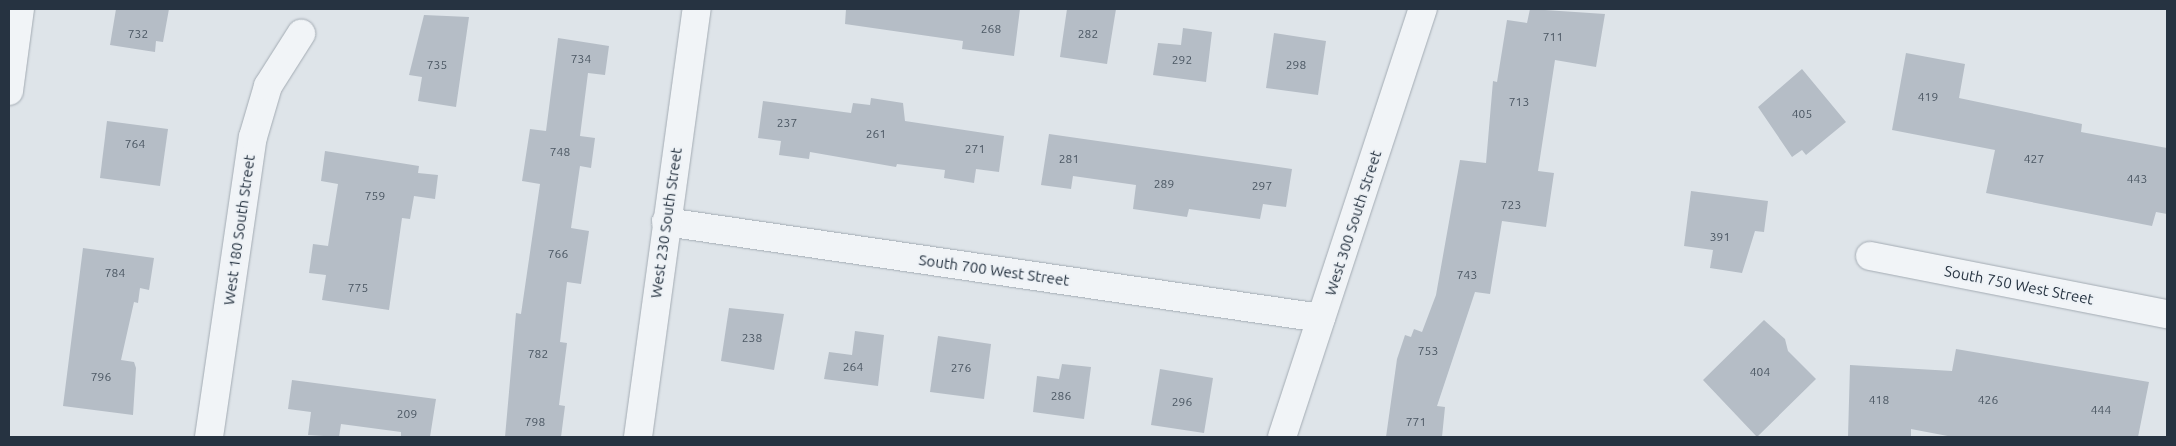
<!DOCTYPE html>
<html>
<head>
<meta charset="utf-8">
<style>
	body { margin:0 }
	#map { position:relative; width:2176px; height:446px; overflow:hidden; background:#dee4e9; font-family:Ubuntu,sans-serif }
	div>[style] { position:absolute }
	.building>* { inset:0; background:#b5bdc6 }
	.roads { filter:drop-shadow(0 0 1px #a3abb3) drop-shadow(0 0 1px #a3abb3) }
	.minor>* { height:28px; margin:-14px; padding:0 14px; transform-origin:14px; border-radius:14px; background:#f1f4f7 }
	span { translate:-50% -50%; white-space:nowrap; text-align:center; line-height:1.15; -webkit-text-stroke:4px #eef2f6; paint-order:stroke }
	.number-label { font-size:12px; color:#4a5662 }
	.number-label span { -webkit-text-stroke-width:0 }
	.street-label { font-size:15px; color:#263341 }
	.frame { position:absolute; inset:0; border:10px solid #263341; pointer-events:none }
</style>
</head>
<body>
<div id="map">
	<div class="building">
		<i style="clip-path:polygon(116px 9px,169px 9px,163px 42px,156px 41px,155px 52px,110px 45px)"></i>
		<i style="clip-path:polygon(846px 9px,1020px 9px,1014px 56px,962px 49px,963px 41px,845px 24px)"></i>
		<i style="clip-path:polygon(1067px 9px,1116px 9px,1107px 64px,1060px 57px)"></i>
		<i style="clip-path:polygon(1530px 9px,1605px 14px,1596px 67px,1555px 60px,1538px 171px,1554px 173px,1546px 227px,1502px 221px,1490px 294px,1475px 292px,1437px 406px,1445px 407px,1442px 437px,1386px 437px,1397px 359px,1405px 335px,1411px 337px,1414px 329px,1422px 332px,1436px 295px,1460px 160px,1486px 163px,1493px 81px,1497px 82px,1507px 20px,1527px 23px)"></i>
		<i style="clip-path:polygon(424px 15px,469px 17px,456px 107px,418px 101px,422px 77px,409px 75px)"></i>
		<i style="clip-path:polygon(1183px 28px,1212px 32px,1206px 82px,1153px 75px,1158px 43px,1181px 45px)"></i>
		<i style="clip-path:polygon(1274px 33px,1326px 41px,1318px 95px,1266px 88px)"></i>
		<i style="clip-path:polygon(558px 38px,609px 46px,605px 75px,588px 73px,580px 136px,595px 138px,591px 168px,580px 166px,571px 228px,589px 231px,581px 284px,567px 282px,560px 342px,567px 343px,559px 405px,565px 406px,561px 437px,505px 437px,516px 313px,521px 314px,540px 184px,522px 181px,530px 129px,546px 131px)"></i>
		<i style="clip-path:polygon(1906px 53px,1965px 64px,1959px 98px,2082px 124px,2081px 132px,2167px 148px,2167px 214px,2156px 212px,2152px 226px,1986px 193px,1995px 150px,1892px 130px)"></i>
		<i style="clip-path:polygon(1802px 69px,1846px 122px,1806px 155px,1802px 150px,1792px 157px,1758px 107px)"></i>
		<i style="clip-path:polygon(871px 98px,903px 103px,905px 121px,1004px 136px,999px 172px,976px 169px,974px 183px,944px 178px,945px 170px,897px 164px,896px 167px,810px 152px,809px 159px,779px 155px,781px 141px,758px 138px,763px 101px,851px 113px,853px 103px,870px 105px)"></i>
		<i style="clip-path:polygon(107px 121px,168px 129px,160px 186px,100px 178px)"></i>
		<i style="clip-path:polygon(1049px 134px,1292px 169px,1286px 207px,1263px 204px,1260px 219px,1189px 209px,1187px 217px,1133px 209px,1136px 185px,1073px 176px,1071px 189px,1041px 185px)"></i>
		<i style="clip-path:polygon(325px 151px,419px 166px,418px 173px,438px 175px,435px 199px,414px 196px,410px 219px,402px 218px,389px 310px,322px 300px,326px 275px,309px 273px,313px 244px,328px 246px,338px 184px,321px 181px)"></i>
		<i style="clip-path:polygon(1691px 191px,1768px 201px,1764px 232px,1755px 231px,1742px 273px,1710px 268px,1713px 250px,1684px 246px)"></i>
		<i style="clip-path:polygon(83px 248px,154px 258px,149px 290px,140px 288px,138px 303px,134px 302px,121px 360px,134px 362px,136px 368px,133px 415px,63px 406px)"></i>
		<i style="clip-path:polygon(729px 308px,784px 314px,774px 370px,721px 361px)"></i>
		<i style="clip-path:polygon(1764px 320px,1785px 339px,1788px 351px,1816px 379px,1757px 437px,1703px 380px)"></i>
		<i style="clip-path:polygon(855px 331px,884px 335px,878px 386px,824px 379px,829px 352px,852px 355px)"></i>
		<i style="clip-path:polygon(938px 336px,991px 344px,984px 399px,930px 392px)"></i>
		<i style="clip-path:polygon(1956px 349px,2149px 382px,2138px 437px,1953px 437px,1911px 429px,1911px 437px,1848px 437px,1850px 365px,1952px 371px)"></i>
		<i style="clip-path:polygon(1062px 364px,1091px 367px,1084px 419px,1033px 412px,1037px 376px,1059px 379px)"></i>
		<i style="clip-path:polygon(1160px 369px,1213px 378px,1204px 433px,1151px 425px)"></i>
		<i style="clip-path:polygon(292px 380px,436px 399px,430px 437px,401px 437px,401px 432px,341px 424px,339px 437px,308px 435px,311px 412px,288px 409px)"></i>
	</div>
	<div class="roads">
		<div class="minor">
			<i style="left:9px;top:91px;width:83px;rotate:-82.4deg"></i>
			<i style="left:666px;top:222px;width:662px;rotate:8.34deg"></i>
			<i style="left:1870px;top:256px;width:303px;rotate:11.1deg"></i>
			<i style="left:209px;top:437px;width:303px;rotate:-81.7deg"></i>
			<i style="left:253px;top:137px;width:53px;rotate:-73.6deg"></i>
			<i style="left:268px;top:86px;width:62px;rotate:-57.6deg"></i>
			<i style="left:638px;top:437px;width:432px;rotate:-82.2deg"></i>
			<i style="left:1282px;top:437px;width:451px;rotate:-71.8deg"></i>
		</div>
	</div>
	<div class="number-label">
		<span style="left:991px;top:29px">268</span>
		<span style="left:138px;top:34px">732</span>
		<span style="left:1088px;top:34px">282</span>
		<span style="left:1553px;top:37px">711</span>
		<span style="left:581px;top:59px">734</span>
		<span style="left:1182px;top:60px">292</span>
		<span style="left:437px;top:65px">735</span>
		<span style="left:1296px;top:65px">298</span>
		<span style="left:1928px;top:97px">419</span>
		<span style="left:1519px;top:102px">713</span>
		<span style="left:1802px;top:114px">405</span>
		<span style="left:787px;top:123px">237</span>
		<span style="left:876px;top:134px">261</span>
		<span style="left:135px;top:144px">764</span>
		<span style="left:975px;top:149px">271</span>
		<span style="left:560px;top:152px">748</span>
		<span style="left:1069px;top:159px">281</span>
		<span style="left:2034px;top:159px">427</span>
		<span style="left:2137px;top:179px">443</span>
		<span style="left:1164px;top:184px">289</span>
		<span style="left:1262px;top:186px">297</span>
		<span style="left:375px;top:196px">759</span>
		<span style="left:1511px;top:205px">723</span>
		<span style="left:1720px;top:237px">391</span>
		<span style="left:558px;top:254px">766</span>
		<span style="left:115px;top:273px">784</span>
		<span style="left:1467px;top:275px">743</span>
		<span style="left:358px;top:288px">775</span>
		<span style="left:752px;top:338px">238</span>
		<span style="left:1428px;top:351px">753</span>
		<span style="left:538px;top:354px">782</span>
		<span style="left:853px;top:367px">264</span>
		<span style="left:961px;top:368px">276</span>
		<span style="left:1760px;top:372px">404</span>
		<span style="left:101px;top:377px">796</span>
		<span style="left:1061px;top:396px">286</span>
		<span style="left:1879px;top:400px">418</span>
		<span style="left:1988px;top:400px">426</span>
		<span style="left:1182px;top:402px">296</span>
		<span style="left:2101px;top:410px">444</span>
		<span style="left:407px;top:414px">209</span>
		<span style="left:535px;top:422px">798</span>
		<span style="left:1416px;top:422px">771</span>
	</div>
	<div class="street-label">
		<span style="left:666px;top:223px;rotate:-82deg">West 230 South Street</span>
		<span style="left:1353px;top:223px;rotate:-72deg">West 300 South Street</span>
		<span style="left:239px;top:230px;rotate:-82deg">West 180 South Street</span>
		<span style="left:994px;top:270px;rotate:8deg">South 700 West Street</span>
		<span style="left:2019px;top:285px;rotate:11deg">South 750 West Street</span>
	</div>
	<div class="frame"></div>
</div>
</body>
</html>
